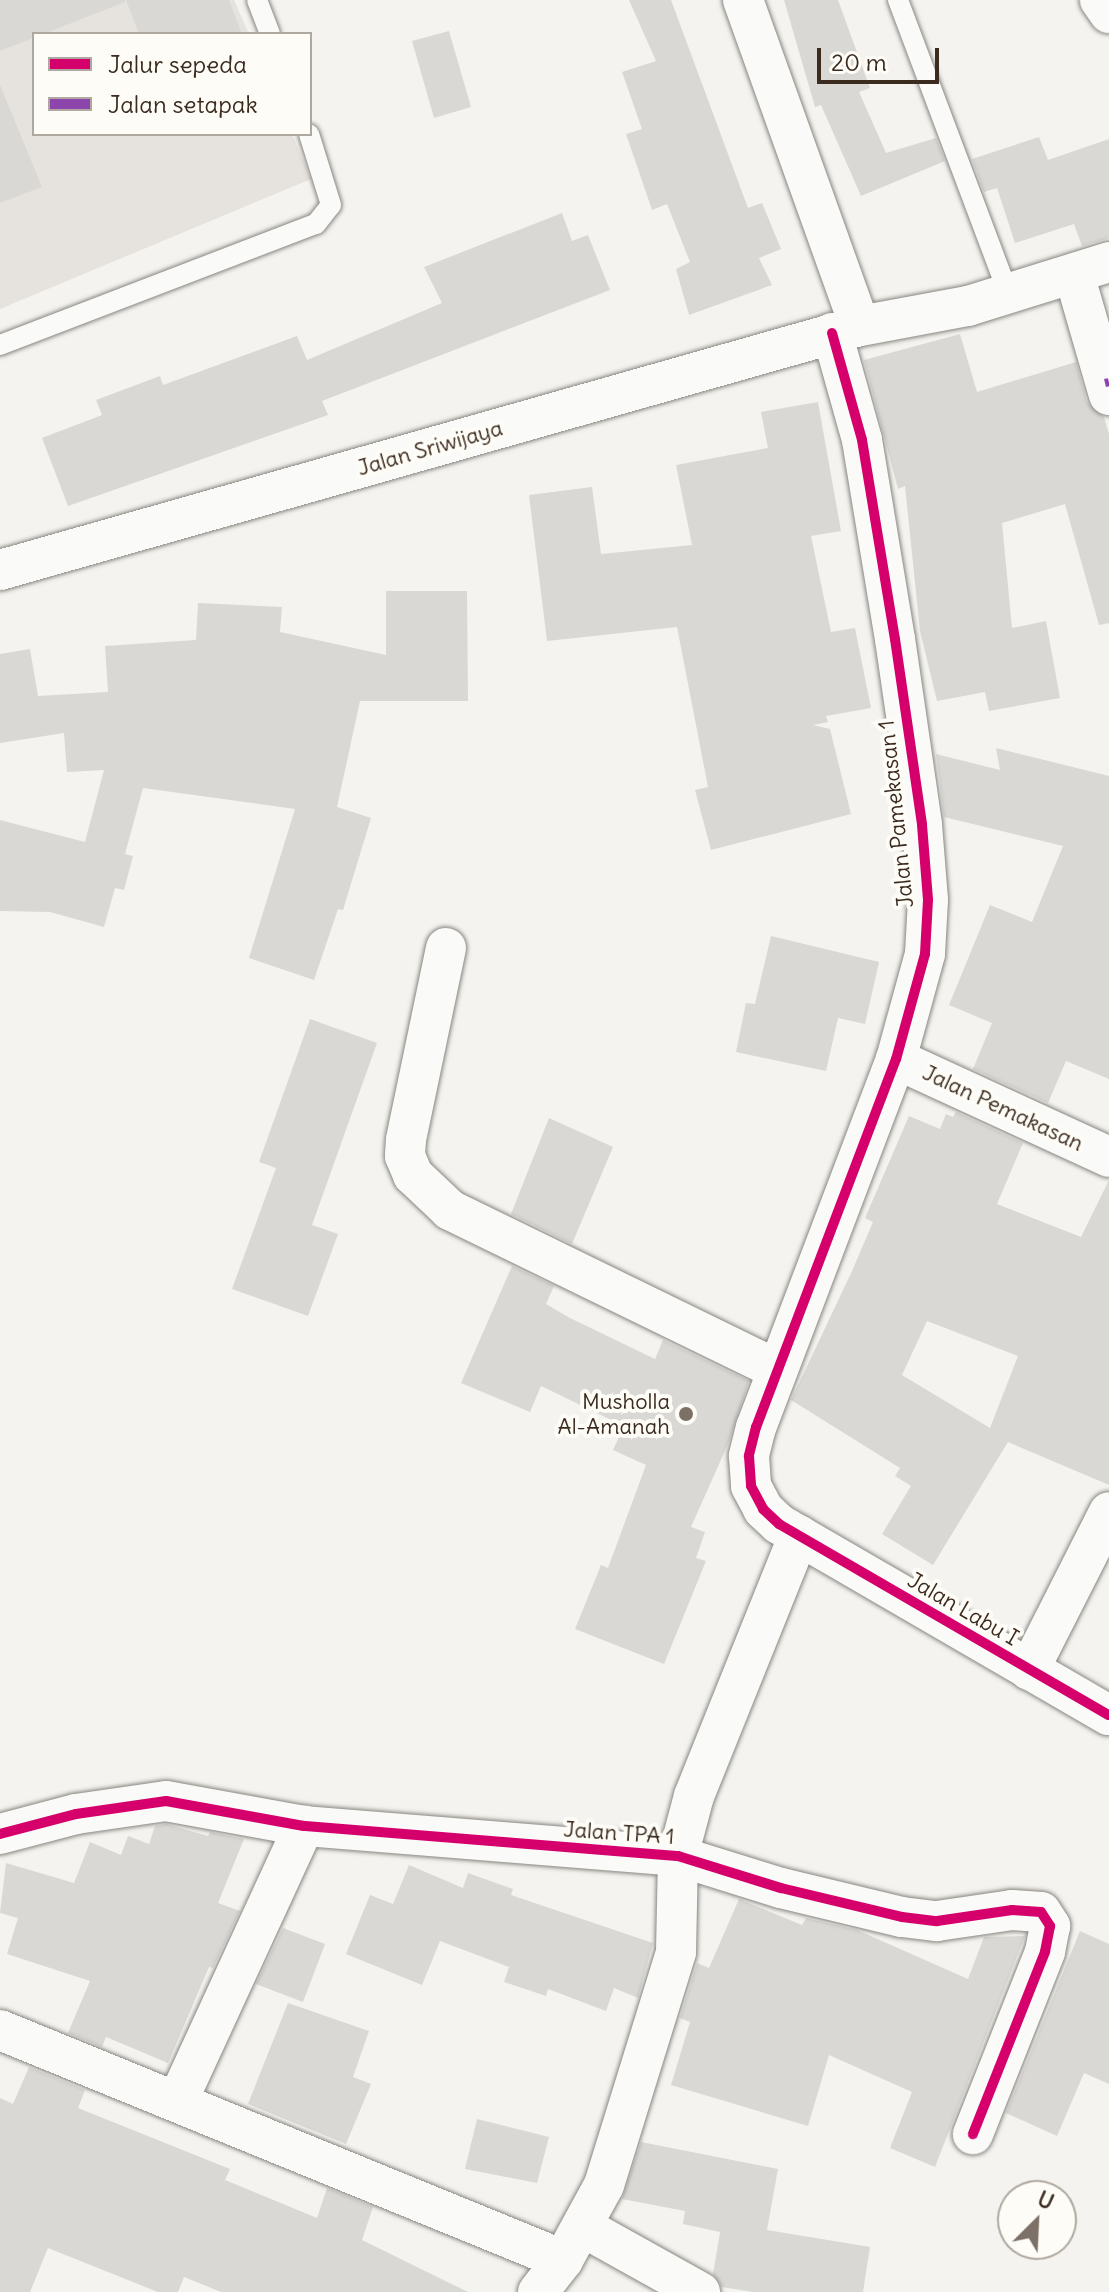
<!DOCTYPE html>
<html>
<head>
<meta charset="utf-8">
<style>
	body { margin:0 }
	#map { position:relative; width:1109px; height:2292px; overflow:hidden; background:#f4f3ef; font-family:Delius,sans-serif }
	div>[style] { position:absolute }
	.built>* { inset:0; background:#e6e3de }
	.building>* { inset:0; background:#d9d8d5 }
	.roads { filter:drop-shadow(0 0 2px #898681) drop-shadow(0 0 2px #898681) }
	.lane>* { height:20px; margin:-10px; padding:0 10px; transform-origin:10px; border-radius:10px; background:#fafaf8 }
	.street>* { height:40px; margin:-20px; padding:0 20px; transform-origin:20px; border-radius:20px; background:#fafaf8 }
	.quiet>* { height:8px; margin-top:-4px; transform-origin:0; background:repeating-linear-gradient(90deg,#8e44ad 0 16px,transparent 0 24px) }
	.cycleway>* { height:10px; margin:-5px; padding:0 5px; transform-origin:5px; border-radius:5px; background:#d6006c }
	.dots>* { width:22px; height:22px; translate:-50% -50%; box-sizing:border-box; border:4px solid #fdfcf7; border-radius:50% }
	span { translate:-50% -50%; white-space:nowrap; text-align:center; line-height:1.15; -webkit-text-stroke:8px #fdfcf7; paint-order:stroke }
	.street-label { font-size:22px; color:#3b2a1e }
	.poi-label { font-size:22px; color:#3b2a1e }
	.right { translate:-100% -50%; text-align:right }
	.legend { position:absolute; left:32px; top:32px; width:280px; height:104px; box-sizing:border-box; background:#fdfcf7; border:2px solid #afa8a0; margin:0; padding:10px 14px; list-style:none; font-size:24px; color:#3b2a1e }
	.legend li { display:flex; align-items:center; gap:16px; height:40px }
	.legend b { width:40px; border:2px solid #afa8a0 }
	.north { position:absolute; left:997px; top:2180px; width:80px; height:80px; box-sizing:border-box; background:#fdfcf7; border:2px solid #afa8a0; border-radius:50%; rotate:24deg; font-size:22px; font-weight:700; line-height:32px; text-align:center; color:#3b2a1e }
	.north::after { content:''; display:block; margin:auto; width:28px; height:36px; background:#7c7067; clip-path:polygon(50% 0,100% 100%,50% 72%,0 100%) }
	.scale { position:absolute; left:817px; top:48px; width:122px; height:36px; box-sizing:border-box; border:4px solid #3b2a1e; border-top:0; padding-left:10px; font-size:24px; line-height:28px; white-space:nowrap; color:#3b2a1e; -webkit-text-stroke:6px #fdfcf7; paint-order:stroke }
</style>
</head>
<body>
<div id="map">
	<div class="built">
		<i style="clip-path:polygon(0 0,234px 0,249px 34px,34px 34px,34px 134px,292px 134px,311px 179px,0 309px)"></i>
	</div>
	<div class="building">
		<i style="clip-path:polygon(0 0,125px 0,125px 2px,0 51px)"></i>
		<i style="clip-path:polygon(126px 0,229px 0,242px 34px,139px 34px)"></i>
		<i style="clip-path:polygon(629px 0,671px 0,748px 208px,762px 203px,781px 249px,759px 258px,772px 285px,689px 315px,676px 269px,690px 262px,667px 204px,652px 210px,626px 134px,642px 129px,622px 72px,656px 61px)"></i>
		<i style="clip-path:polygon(784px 0,838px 0,870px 88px,859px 92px,886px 153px,936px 138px,945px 161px,861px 196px,821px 105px,815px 107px)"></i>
		<i style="clip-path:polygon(449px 31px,471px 107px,434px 118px,412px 41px)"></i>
		<i style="clip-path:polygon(0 85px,42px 187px,0 203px)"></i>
		<i style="clip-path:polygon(1039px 137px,1048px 160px,1109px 139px,1109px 238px,1082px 246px,1074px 224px,1015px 243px,997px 188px,984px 192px,972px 159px)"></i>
		<i style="clip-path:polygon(562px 213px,572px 241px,588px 235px,610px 290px,322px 401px,328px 415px,68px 506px,42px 438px,102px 415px,96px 400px,160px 376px,163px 385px,297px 336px,307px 360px,442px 303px,424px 267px)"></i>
		<i style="clip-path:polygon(960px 334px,977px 392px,1076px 362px,1087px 402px,1104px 417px,1109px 434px,1109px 623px,1099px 625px,1065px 504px,1002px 523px,1012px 628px,1046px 621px,1060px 698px,989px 711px,985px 692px,937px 701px,920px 631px,905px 486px,898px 489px,864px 360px)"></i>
		<i style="clip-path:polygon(818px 402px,841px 531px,811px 536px,831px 632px,855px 628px,871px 708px,826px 716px,828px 722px,813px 725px,830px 729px,851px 814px,711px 850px,695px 790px,708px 787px,677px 627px,547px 641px,529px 495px,592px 487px,601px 554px,692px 545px,676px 465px,768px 448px,761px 412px)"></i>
		<i style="clip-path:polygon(386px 591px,467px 591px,468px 701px,360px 701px,337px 807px,371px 818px,343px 910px,338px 909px,314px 980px,249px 958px,295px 809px,143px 788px,125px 854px,133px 856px,124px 890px,115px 888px,104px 927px,50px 912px,0 911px,0 820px,85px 842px,104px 770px,67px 772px,64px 733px,0 743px,0 654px,30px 649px,38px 696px,108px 692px,105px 646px,196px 640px,198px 603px,282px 607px,280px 632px,386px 655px)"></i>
		<i style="clip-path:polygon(996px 748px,1109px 776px,1109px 1079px,1066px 1061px,1048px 1103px,973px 1069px,992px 1023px,949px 1005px,990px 905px,1032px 922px,1063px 846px,944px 817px,936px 754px,1000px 770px)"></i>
		<i style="clip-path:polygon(771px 936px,879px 962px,865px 1024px,838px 1018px,826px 1071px,736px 1052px,746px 1003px,755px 1004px)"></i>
		<i style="clip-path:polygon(310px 1019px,377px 1043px,312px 1225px,338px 1234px,308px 1316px,232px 1289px,276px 1168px,259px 1162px)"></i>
		<i style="clip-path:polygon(evenodd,956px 1112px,1023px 1143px,997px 1204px,1081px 1237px,1109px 1180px,1109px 1485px,1008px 1442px,933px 1565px,882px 1534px,911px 1486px,895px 1476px,900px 1468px,791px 1400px,852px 1271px,873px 1222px,865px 1218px,909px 1116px,940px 1129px,946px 1114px,953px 1117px,956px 1112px,927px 1321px,1018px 1356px,990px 1428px,902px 1375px,927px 1321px)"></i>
		<i style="clip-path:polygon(549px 1118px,613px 1147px,572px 1244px,511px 1214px)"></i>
		<i style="clip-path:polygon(512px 1266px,554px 1286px,546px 1304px,570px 1318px,655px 1359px,663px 1340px,749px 1381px,728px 1444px,691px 1527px,705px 1532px,696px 1558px,706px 1561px,664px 1664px,575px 1629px,601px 1565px,608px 1568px,646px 1465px,613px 1450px,624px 1426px,541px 1386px,530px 1412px,461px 1383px)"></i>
		<i style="clip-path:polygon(166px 1824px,208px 1836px,210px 1832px,244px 1839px,218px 1903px,240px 1911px,213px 1968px,209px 1967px,168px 2063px,106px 2037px,102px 2047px,68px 2033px,90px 1981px,7px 1954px,18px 1918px,0 1913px,6px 1863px,74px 1883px,90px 1842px,121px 1855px,128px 1836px,149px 1844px,155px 1826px)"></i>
		<i style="clip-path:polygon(409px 1865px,463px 1888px,468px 1873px,513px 1889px,511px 1895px,653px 1943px,638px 1998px,614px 1988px,606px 2011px,548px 1989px,546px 1996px,504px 1982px,509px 1967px,440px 1941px,422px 1985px,346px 1954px,370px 1895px,393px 1904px)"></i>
		<i style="clip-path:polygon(739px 1899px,802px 1925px,806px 1918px,857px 1930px,968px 1979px,984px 1937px,1025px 1936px,935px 2167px,890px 2148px,912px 2092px,829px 2055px,808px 2126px,671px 2085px,690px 2022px,680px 2018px,697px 1963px,709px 1968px)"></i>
		<i style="clip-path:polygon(283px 1928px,325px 1944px,303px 2002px,256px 1984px)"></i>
		<i style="clip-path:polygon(1080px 1931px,1109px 1944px,1109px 2084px,1084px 2073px,1057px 2136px,1006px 2113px)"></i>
		<i style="clip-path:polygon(288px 2003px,369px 2031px,353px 2077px,371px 2084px,346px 2144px,248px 2104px)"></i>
		<i style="clip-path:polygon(29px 2067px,85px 2090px,78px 2108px,230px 2169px,225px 2180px,317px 2218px,327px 2188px,373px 2207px,362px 2240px,468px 2292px,221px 2292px,184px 2277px,178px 2292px,158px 2292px,48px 2248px,30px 2292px,0 2292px,0 2098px,13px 2104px)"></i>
		<i style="clip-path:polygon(477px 2119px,549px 2137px,537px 2183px,465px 2169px)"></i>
		<i style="clip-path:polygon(641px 2142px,778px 2169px,767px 2230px,870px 2247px,863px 2292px,753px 2292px,722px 2287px,713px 2274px,720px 2232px,683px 2224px,685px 2211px,622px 2199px)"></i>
	</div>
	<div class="roads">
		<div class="lane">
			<i style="left:257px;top:0;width:36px;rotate:69deg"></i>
			<i style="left:898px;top:0;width:313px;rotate:69.4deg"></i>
			<i style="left:0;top:345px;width:338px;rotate:-21deg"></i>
			<i style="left:316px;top:224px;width:24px;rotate:-52deg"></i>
			<i style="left:331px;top:205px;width:74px;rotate:-107.2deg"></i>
		</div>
		<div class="street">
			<i style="left:743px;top:0;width:346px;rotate:70.3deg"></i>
			<i style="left:860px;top:326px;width:110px;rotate:-10.5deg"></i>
			<i style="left:968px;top:306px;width:148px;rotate:-17.3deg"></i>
			<i style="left:1100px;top:0;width:16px;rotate:55deg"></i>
			<i style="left:1074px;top:274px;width:126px;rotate:73.9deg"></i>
			<i style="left:832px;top:333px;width:111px;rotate:74.3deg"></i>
			<i style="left:862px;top:440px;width:202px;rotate:80.6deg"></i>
			<i style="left:895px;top:639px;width:188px;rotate:81.7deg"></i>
			<i style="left:922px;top:825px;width:75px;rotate:85.4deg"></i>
			<i style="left:928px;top:900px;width:54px;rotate:93.2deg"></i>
			<i style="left:925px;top:954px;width:109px;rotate:105.4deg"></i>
			<i style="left:896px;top:1059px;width:394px;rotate:110.8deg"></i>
			<i style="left:756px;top:1427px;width:30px;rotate:104deg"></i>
			<i style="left:749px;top:1456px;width:30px;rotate:86deg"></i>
			<i style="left:751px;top:1486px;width:26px;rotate:62deg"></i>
			<i style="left:763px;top:1509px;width:22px;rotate:43deg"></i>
			<i style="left:779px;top:1524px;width:381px;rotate:30.1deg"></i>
			<i style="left:0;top:570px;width:894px;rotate:-15.84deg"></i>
			<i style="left:446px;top:948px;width:196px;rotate:101.8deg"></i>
			<i style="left:406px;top:1140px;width:16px;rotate:94deg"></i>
			<i style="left:405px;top:1156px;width:21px;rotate:67deg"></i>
			<i style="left:413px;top:1175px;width:51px;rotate:43.4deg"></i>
			<i style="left:450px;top:1210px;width:363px;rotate:26deg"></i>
			<i style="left:896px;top:1059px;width:234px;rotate:24.7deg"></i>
			<i style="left:1029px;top:1670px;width:177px;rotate:-63.1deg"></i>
			<i style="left:0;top:1834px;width:79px;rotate:-14.7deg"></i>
			<i style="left:76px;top:1814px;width:91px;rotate:-8.2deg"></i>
			<i style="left:166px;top:1801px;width:140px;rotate:10.3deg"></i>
			<i style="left:304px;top:1826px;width:375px;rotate:4.6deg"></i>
			<i style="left:678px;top:1856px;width:108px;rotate:17.3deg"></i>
			<i style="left:781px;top:1888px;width:124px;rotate:13.5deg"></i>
			<i style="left:902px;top:1917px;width:35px;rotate:7deg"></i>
			<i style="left:937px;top:1921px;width:76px;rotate:-8.3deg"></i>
			<i style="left:1012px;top:1910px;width:29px;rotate:4deg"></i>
			<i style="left:1041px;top:1912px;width:17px;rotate:57deg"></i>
			<i style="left:1050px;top:1926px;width:26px;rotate:101deg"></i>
			<i style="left:1045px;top:1952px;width:196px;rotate:111.6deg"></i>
			<i style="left:0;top:2030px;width:608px;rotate:22.22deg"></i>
			<i style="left:178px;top:2100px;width:302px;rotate:-65.3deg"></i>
			<i style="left:583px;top:2227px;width:134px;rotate:29.1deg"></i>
			<i style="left:538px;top:2292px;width:41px;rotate:-52deg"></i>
			<i style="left:563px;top:2260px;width:85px;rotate:-61.3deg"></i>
			<i style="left:604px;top:2185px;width:244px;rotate:-72.8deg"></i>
			<i style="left:676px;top:1952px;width:96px;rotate:-88.8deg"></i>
			<i style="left:678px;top:1856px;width:62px;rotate:-75.1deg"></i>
			<i style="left:694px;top:1796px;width:281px;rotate:-68.1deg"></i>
		</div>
	</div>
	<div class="quiet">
		<i style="left:1105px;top:383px;width:4px;rotate:-14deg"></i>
	</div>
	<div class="cycleway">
		<i style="left:832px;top:333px;width:111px;rotate:74.3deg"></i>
		<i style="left:862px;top:440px;width:202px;rotate:80.6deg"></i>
		<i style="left:895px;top:639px;width:188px;rotate:81.7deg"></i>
		<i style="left:922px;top:825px;width:75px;rotate:85.4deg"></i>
		<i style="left:928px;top:900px;width:54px;rotate:93.2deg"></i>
		<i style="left:925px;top:954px;width:109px;rotate:105.4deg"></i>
		<i style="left:896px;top:1059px;width:394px;rotate:110.8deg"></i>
		<i style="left:756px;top:1427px;width:30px;rotate:104deg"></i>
		<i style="left:749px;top:1456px;width:30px;rotate:86deg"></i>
		<i style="left:751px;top:1486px;width:26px;rotate:62deg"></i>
		<i style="left:763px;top:1509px;width:22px;rotate:43deg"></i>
		<i style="left:779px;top:1524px;width:381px;rotate:30.1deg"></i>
		<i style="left:0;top:1834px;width:79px;rotate:-14.7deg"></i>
		<i style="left:76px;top:1814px;width:91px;rotate:-8.2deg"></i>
		<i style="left:166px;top:1801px;width:140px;rotate:10.3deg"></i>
		<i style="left:304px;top:1826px;width:375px;rotate:4.6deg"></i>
		<i style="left:678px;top:1856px;width:108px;rotate:17.3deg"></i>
		<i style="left:781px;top:1888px;width:124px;rotate:13.5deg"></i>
		<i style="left:902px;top:1917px;width:35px;rotate:7deg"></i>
		<i style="left:937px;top:1921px;width:76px;rotate:-8.3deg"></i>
		<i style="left:1012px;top:1910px;width:29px;rotate:4deg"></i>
		<i style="left:1041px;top:1912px;width:17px;rotate:57deg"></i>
		<i style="left:1050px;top:1926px;width:26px;rotate:101deg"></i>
		<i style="left:1045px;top:1952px;width:196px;rotate:111.6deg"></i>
	</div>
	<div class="dots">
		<i style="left:686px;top:1414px;background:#7c7067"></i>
	</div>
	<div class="street-label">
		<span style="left:430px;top:448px;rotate:-16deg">Jalan Sriwijaya</span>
		<span style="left:896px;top:814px;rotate:-96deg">Jalan Pamekasan 1</span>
		<span style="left:1003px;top:1108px;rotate:25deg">Jalan Pemakasan</span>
		<span style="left:963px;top:1609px;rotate:30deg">Jalan Labu I</span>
		<span style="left:619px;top:1833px;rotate:4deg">Jalan TPA 1</span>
	</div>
	<div class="poi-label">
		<span class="right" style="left:670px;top:1414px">Musholla<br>Al-Amanah</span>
	</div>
	<ul class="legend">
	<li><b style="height:10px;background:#d6006c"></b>Jalur sepeda</li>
	<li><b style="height:10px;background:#8e44ad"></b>Jalan setapak</li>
	</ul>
	<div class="north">U</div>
	<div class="scale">20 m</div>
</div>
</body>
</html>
